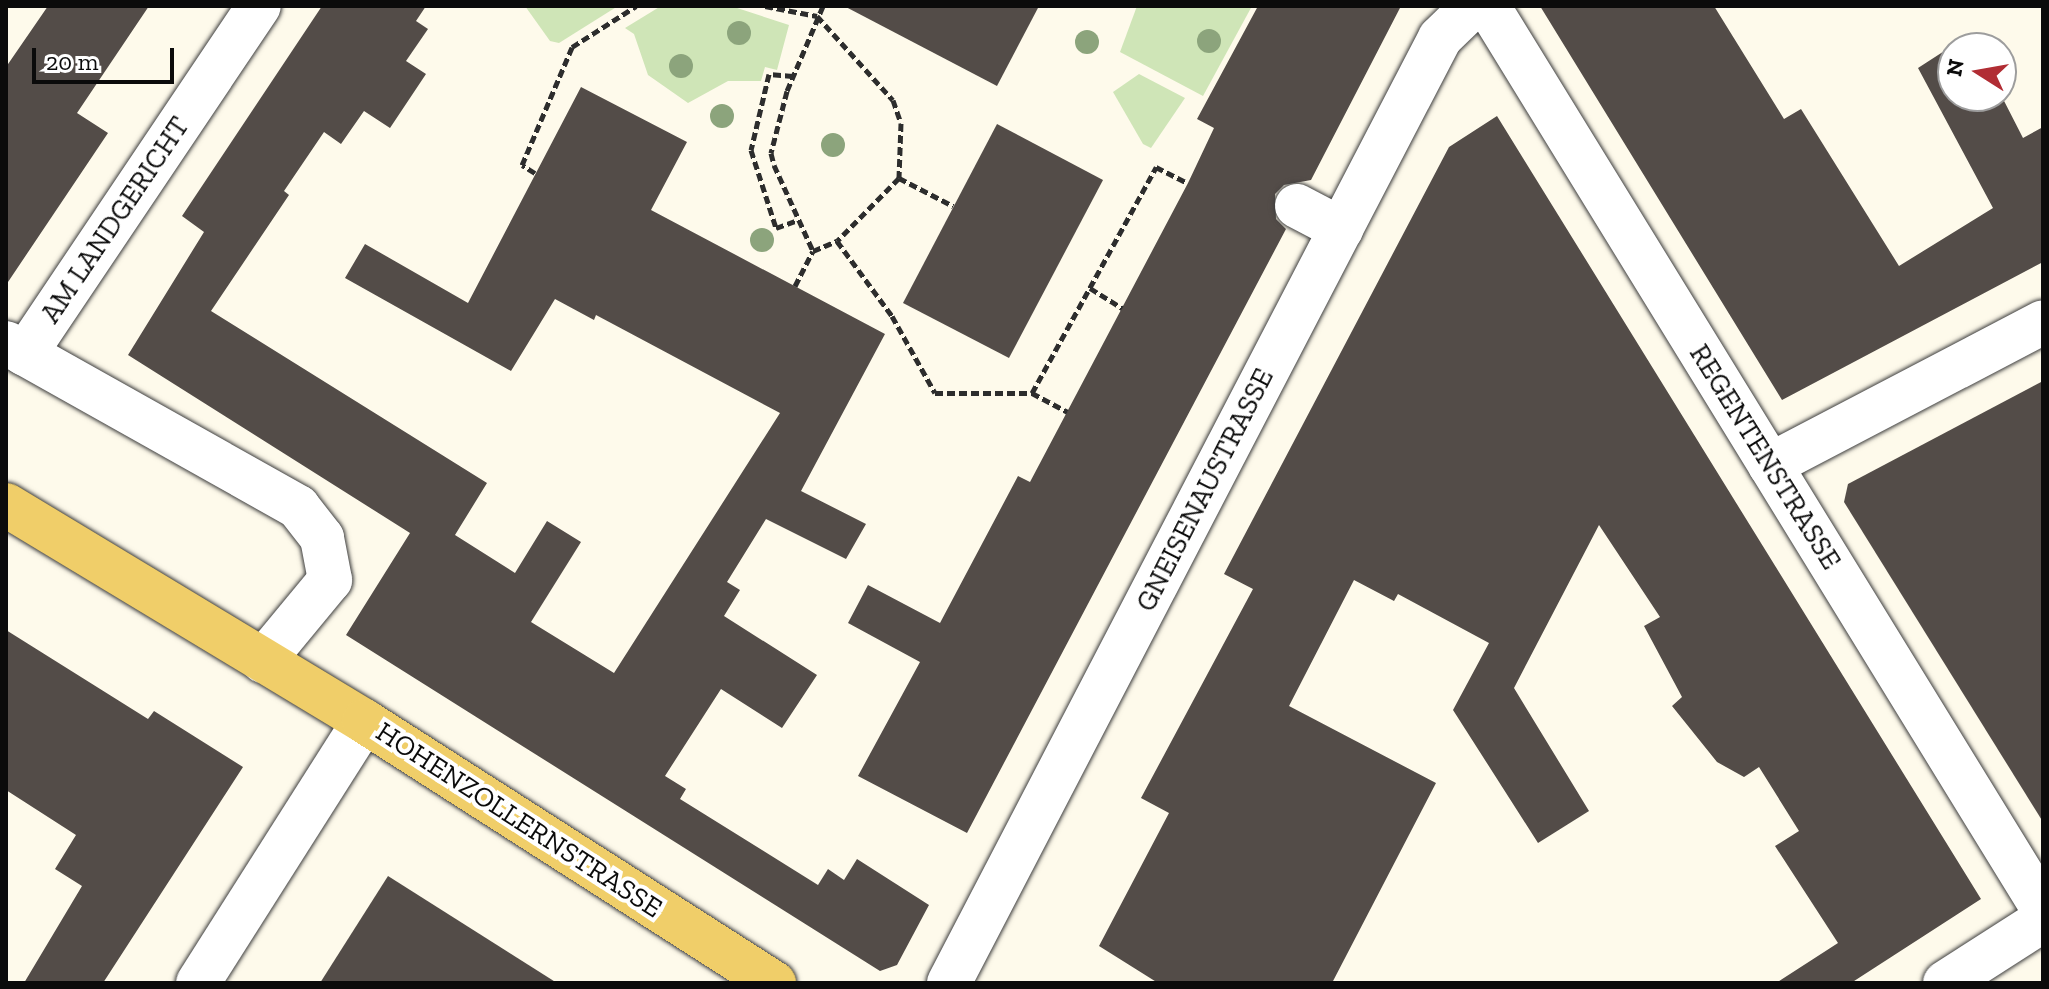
<!DOCTYPE html>
<html>
<head>
<meta charset="utf-8">
<style>
	body { margin:0 }
	#map { position:relative; width:2049px; height:989px; overflow:hidden; background:#fefaeb; font-family:"Zilla Slab",serif }
	div>[style] { position:absolute }
	.green>* { inset:0; background:#cfe5b7 }
	.building>* { inset:0; background:#534c48 }
	.path>* { height:5px; margin-top:-2.5px; transform-origin:0; background:repeating-linear-gradient(90deg,#2d2d2d 0 8px,transparent 0 12px) }
	.roads { filter:drop-shadow(0 0 2px #3e3e3e) drop-shadow(0 0 2px #3e3e3e) }
	.minor>* { height:44px; margin:-22px; padding:0 22px; transform-origin:22px; border-radius:22px; background:#fff }
	.major>* { height:44px; margin:-22px; padding:0 22px; transform-origin:22px; border-radius:22px; background:#f0ce69 }
	.trees>* { width:24px; height:24px; margin:-12px; border-radius:50%; background:#8ca47c }
	span { translate:-50% -50%; white-space:nowrap; text-align:center; line-height:1.15; -webkit-text-stroke:8px #fff; paint-order:stroke }
	.street-label { font-size:28px; color:#0b0b0b }
	.frame { position:absolute; inset:0; border:8px solid #0b0b0b; pointer-events:none }
	.north { position:absolute; left:1937px; top:32px; width:80px; height:80px; box-sizing:border-box; background:#fff; border:2px solid #9d9d9d; border-radius:50%; rotate:281deg; font-size:22px; font-weight:700; line-height:32px; text-align:center; color:#0b0b0b }
	.north::after { content:''; display:block; margin:auto; width:28px; height:36px; background:#b12d34; clip-path:polygon(50% 0,100% 100%,50% 72%,0 100%) }
	.scale { position:absolute; left:32px; top:48px; width:142px; height:36px; box-sizing:border-box; border:4px solid #0b0b0b; border-top:0; padding-left:10px; font-size:24px; line-height:28px; white-space:nowrap; color:#0b0b0b; -webkit-text-stroke:6px #fff; paint-order:stroke }
</style>
</head>
<body>
<div id="map">
	<div class="green">
		<i style="clip-path:polygon(525px 6px,618px 6px,559px 43px,550px 41px)"></i>
		<i style="clip-path:polygon(661px 6px,731px 6px,789px 25px,777px 70px,765px 67px,761px 81px,728px 81px,688px 103px,648px 75px,634px 34px,625px 28px)"></i>
		<i style="clip-path:polygon(1137px 6px,1252px 6px,1203px 96px,1120px 52px)"></i>
		<i style="clip-path:polygon(1139px 74px,1185px 98px,1151px 148px,1143px 144px,1113px 92px)"></i>
	</div>
	<div class="building">
		<i style="clip-path:polygon(48px 6px,149px 6px,77px 113px,108px 133px,6px 285px,6px 67px)"></i>
		<i style="clip-path:polygon(322px 6px,426px 6px,416px 21px,428px 29px,406px 61px,426px 74px,390px 128px,364px 111px,341px 144px,324px 132px,284px 191px,289px 195px,211px 311px,487px 483px,455px 535px,515px 573px,547px 521px,581px 542px,531px 622px,614px 673px,780px 413px,596px 315px,594px 320px,555px 299px,511px 371px,345px 278px,365px 244px,468px 303px,581px 87px,687px 142px,651px 210px,885px 334px,801px 491px,866px 524px,846px 559px,766px 519px,727px 582px,740px 590px,724px 616px,817px 675px,782px 728px,721px 689px,665px 776px,686px 789px,680px 799px,818px 885px,828px 869px,844px 880px,857px 859px,929px 905px,897px 965px,880px 971px,346px 635px,410px 533px,128px 355px,204px 232px,182px 216px)"></i>
		<i style="clip-path:polygon(844px 6px,1039px 6px,997px 86px)"></i>
		<i style="clip-path:polygon(1258px 6px,1401px 6px,1311px 180px,1284px 185px,1275px 194px,1276px 219px,1286px 229px,967px 833px,858px 776px,920px 662px,848px 623px,868px 585px,940px 623px,1018px 476px,1030px 482px,1188px 183px,1214px 128px,1197px 119px)"></i>
		<i style="clip-path:polygon(1540px 6px,1714px 6px,1784px 119px,1801px 109px,1899px 266px,1993px 208px,1918px 68px,1969px 35px,1976px 48px,1953px 48px,1953px 96px,2001px 95px,2023px 138px,2043px 127px,2043px 262px,1782px 400px)"></i>
		<i style="clip-path:polygon(1497px 116px,1981px 899px,1851px 983px,1776px 983px,1838px 943px,1775px 846px,1799px 831px,1759px 767px,1744px 777px,1717px 762px,1672px 706px,1682px 697px,1644px 626px,1660px 617px,1599px 525px,1514px 688px,1589px 811px,1538px 843px,1453px 710px,1489px 643px,1398px 594px,1394px 601px,1354px 580px,1289px 706px,1436px 783px,1332px 983px,1158px 983px,1099px 946px,1169px 813px,1141px 798px,1253px 589px,1224px 574px,1449px 147px)"></i>
		<i style="clip-path:polygon(997px 124px,1103px 180px,1009px 358px,903px 303px)"></i>
		<i style="clip-path:polygon(2043px 381px,2043px 822px,1844px 502px,1848px 484px)"></i>
		<i style="clip-path:polygon(6px 630px,148px 719px,154px 711px,243px 767px,103px 983px,24px 983px,82px 886px,55px 869px,76px 835px,6px 790px)"></i>
		<i style="clip-path:polygon(388px 876px,557px 983px,320px 983px)"></i>
	</div>
	<div class="path">
		<i style="left:765px;top:6px;width:53px;rotate:10.9deg"></i>
		<i style="left:817px;top:16px;width:113px;rotate:47.9deg"></i>
		<i style="left:893px;top:100px;width:24px;rotate:71deg"></i>
		<i style="left:901px;top:123px;width:55px;rotate:92.1deg"></i>
		<i style="left:899px;top:178px;width:88px;rotate:134.5deg"></i>
		<i style="left:823px;top:6px;width:92px;rotate:113deg"></i>
		<i style="left:787px;top:91px;width:64px;rotate:104.5deg"></i>
		<i style="left:771px;top:153px;width:12px;rotate:76deg"></i>
		<i style="left:774px;top:165px;width:94px;rotate:65.6deg"></i>
		<i style="left:813px;top:251px;width:26px;rotate:-23deg"></i>
		<i style="left:837px;top:241px;width:93px;rotate:53.7deg"></i>
		<i style="left:892px;top:316px;width:88px;rotate:60.8deg"></i>
		<i style="left:935px;top:393px;width:97px"></i>
		<i style="left:1032px;top:393px;width:258px;rotate:-61.2deg"></i>
		<i style="left:1156px;top:167px;width:36px;rotate:27deg"></i>
		<i style="left:793px;top:76px;width:24px;rotate:-175deg"></i>
		<i style="left:769px;top:74px;width:78px;rotate:103.3deg"></i>
		<i style="left:751px;top:150px;width:82px;rotate:72.2deg"></i>
		<i style="left:776px;top:228px;width:23px;rotate:-20deg"></i>
		<i style="left:535px;top:173px;width:15px;rotate:-148deg"></i>
		<i style="left:522px;top:165px;width:128px;rotate:-67deg"></i>
		<i style="left:572px;top:47px;width:76px;rotate:-32.6deg"></i>
		<i style="left:899px;top:178px;width:61px;rotate:27.4deg"></i>
		<i style="left:795px;top:286px;width:39px;rotate:-63deg"></i>
		<i style="left:1090px;top:288px;width:38px;rotate:32deg"></i>
		<i style="left:1032px;top:393px;width:40px;rotate:28deg"></i>
	</div>
	<div class="roads">
		<div class="minor">
			<i style="left:1488px;top:6px;width:1060px;rotate:58.42deg"></i>
			<i style="left:1297px;top:206px;width:50px;rotate:27.6deg"></i>
			<i style="left:6px;top:343px;width:335px;rotate:29.3deg"></i>
			<i style="left:298px;top:507px;width:39px;rotate:52deg"></i>
			<i style="left:322px;top:538px;width:43px;rotate:79.2deg"></i>
			<i style="left:330px;top:580px;width:105px;rotate:129.6deg"></i>
			<i style="left:25px;top:354px;width:419px;rotate:-56.1deg"></i>
			<i style="left:1770px;top:465px;width:308px;rotate:-27.6deg"></i>
			<i style="left:198px;top:983px;width:310px;rotate:-57.6deg"></i>
			<i style="left:949px;top:983px;width:1065px;rotate:-62.54deg"></i>
			<i style="left:1440px;top:38px;width:46px;rotate:-44.1deg"></i>
			<i style="left:1945px;top:983px;width:117px;rotate:-32.7deg"></i>
		</div>
		<div class="major">
			<i style="left:6px;top:505px;width:418px;rotate:31.1deg"></i>
			<i style="left:364px;top:721px;width:487px;rotate:32.6deg"></i>
		</div>
	</div>
	<div class="trees">
		<i style="left:739px;top:33px"></i>
		<i style="left:1209px;top:41px"></i>
		<i style="left:1087px;top:42px"></i>
		<i style="left:681px;top:66px"></i>
		<i style="left:722px;top:116px"></i>
		<i style="left:833px;top:145px"></i>
		<i style="left:762px;top:240px"></i>
	</div>
	<div class="street-label">
		<span style="left:115px;top:220px;rotate:-56deg">AM LANDGERICHT</span>
		<span style="left:1765px;top:457px;rotate:58deg">REGENTENSTRASSE</span>
		<span style="left:1205px;top:490px;rotate:-63deg">GNEISENAUSTRASSE</span>
		<span style="left:519px;top:820px;rotate:33deg">HOHENZOLLERNSTRASSE</span>
	</div>
	<div class="frame"></div>
	<div class="north">N</div>
	<div class="scale">20 m</div>
</div>
</body>
</html>
